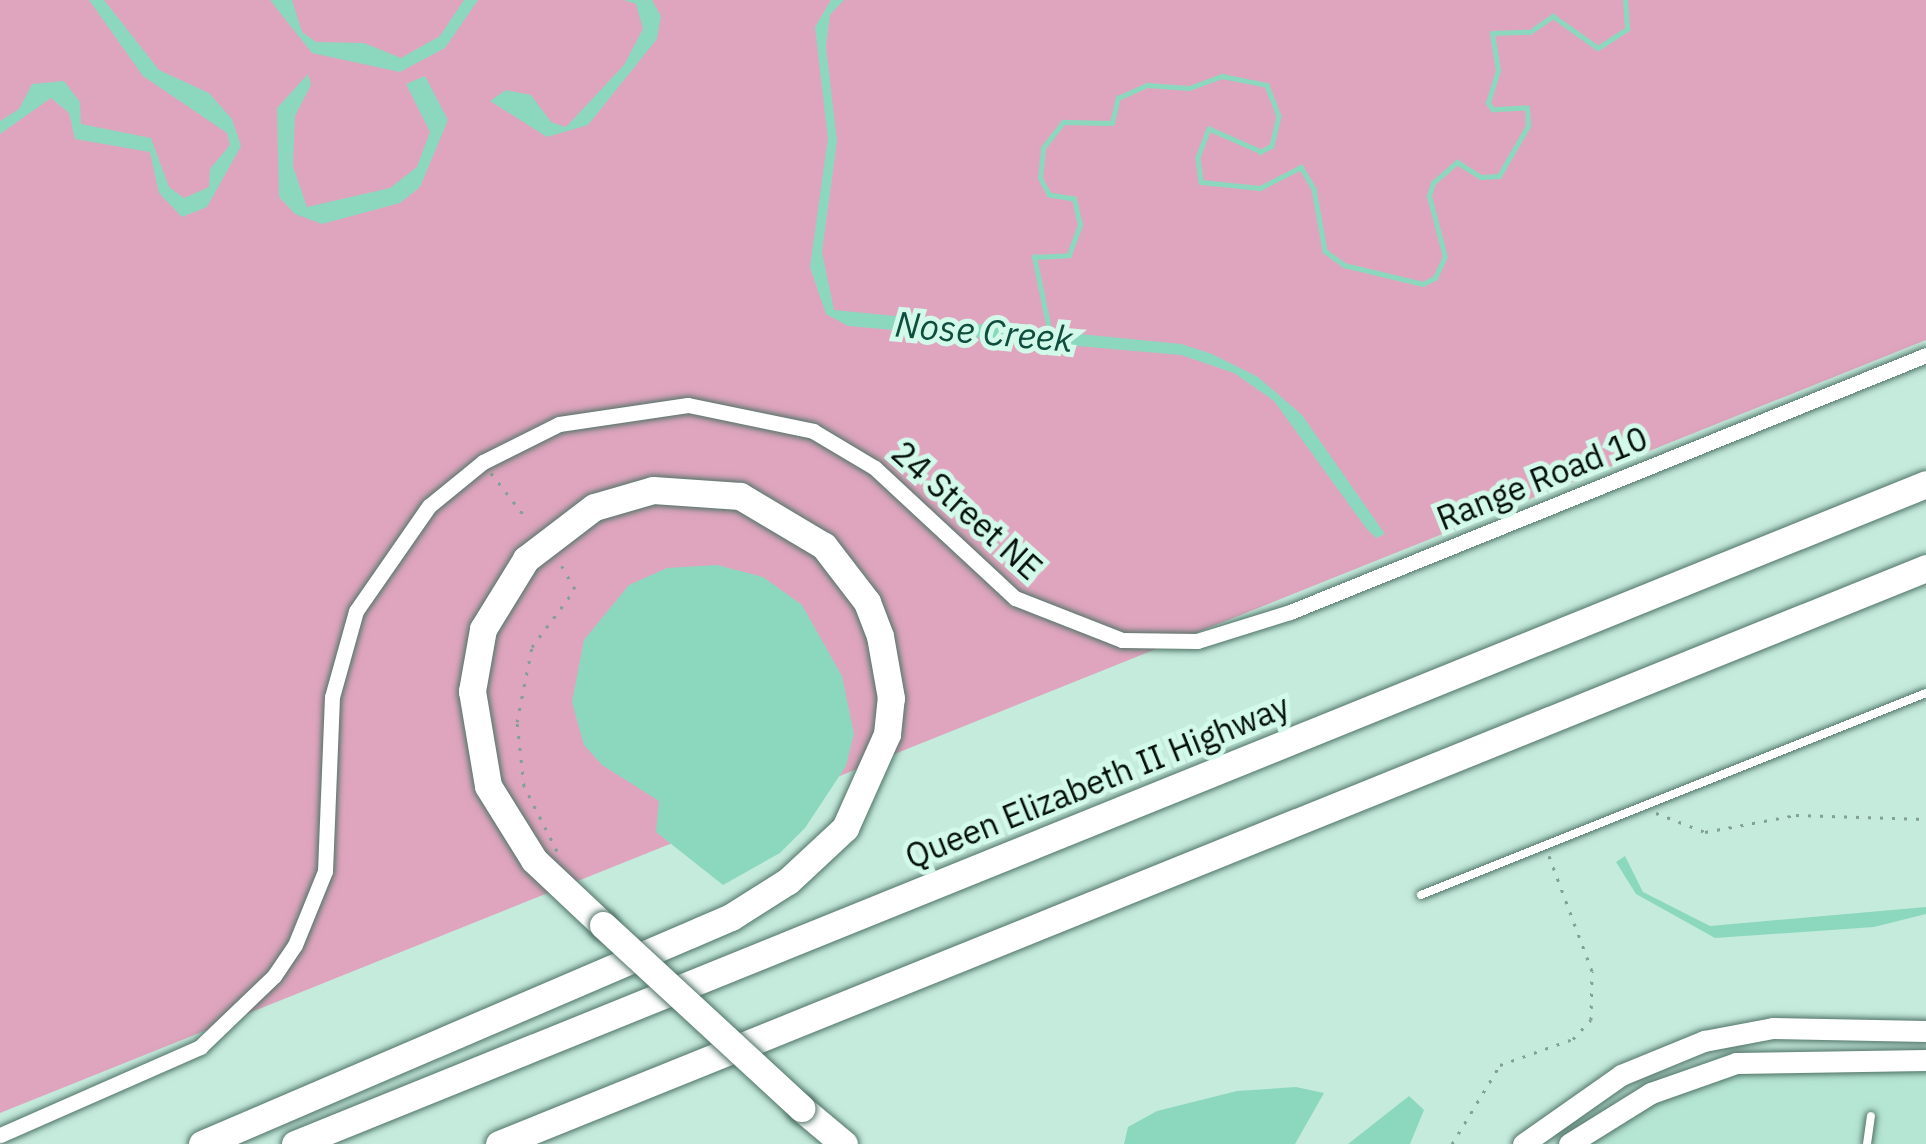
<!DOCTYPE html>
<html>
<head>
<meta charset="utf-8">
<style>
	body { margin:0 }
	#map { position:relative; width:1926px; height:1144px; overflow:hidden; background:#c5ebdd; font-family:"IBM Plex Sans",sans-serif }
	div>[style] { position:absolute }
	.built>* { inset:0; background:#b5e5d3 }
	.green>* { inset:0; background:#dfa5be }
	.water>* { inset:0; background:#8cd8be }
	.stream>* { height:4.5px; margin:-2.25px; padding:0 2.25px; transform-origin:2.25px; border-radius:2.25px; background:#8cd8be }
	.path>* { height:3px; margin-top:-1.5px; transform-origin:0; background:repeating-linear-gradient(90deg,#83a095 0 3px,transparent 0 12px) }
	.roads { filter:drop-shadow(0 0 3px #507367) drop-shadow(0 0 3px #507367) }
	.lane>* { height:8px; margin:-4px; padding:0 4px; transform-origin:4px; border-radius:4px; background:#fff }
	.street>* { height:15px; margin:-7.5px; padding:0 7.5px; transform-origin:7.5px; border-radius:7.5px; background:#fff }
	.secondary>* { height:21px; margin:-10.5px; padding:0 10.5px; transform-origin:10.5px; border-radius:10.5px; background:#fff }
	.highway>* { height:27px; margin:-13.5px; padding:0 13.5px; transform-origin:13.5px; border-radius:13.5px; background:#fff }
	.bridges { filter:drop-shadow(0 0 3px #507367) drop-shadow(0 0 3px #507367) }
	.highway-bridge>* { height:27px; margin:-13.5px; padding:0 13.5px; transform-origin:13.5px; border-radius:13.5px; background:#fff }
	span { translate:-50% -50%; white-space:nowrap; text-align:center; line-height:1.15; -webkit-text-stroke:10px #d2f9ea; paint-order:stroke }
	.street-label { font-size:33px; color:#030f0b }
	.water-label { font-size:36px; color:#0f4e3e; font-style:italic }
</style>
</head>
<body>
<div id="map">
	<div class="built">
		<i style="clip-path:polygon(1926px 1070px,1926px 1144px,1584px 1144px,1652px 1102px,1741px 1072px)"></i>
	</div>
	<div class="green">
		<i style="clip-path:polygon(0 0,1926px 0,1926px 340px,0 1113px)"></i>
	</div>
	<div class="water">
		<i style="clip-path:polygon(89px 0,104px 0,159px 70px,209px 93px,232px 119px,241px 146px,207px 207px,182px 217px,159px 193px,150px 152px,75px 139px,69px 113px,51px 98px,0 134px,0 121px,19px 109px,32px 84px,64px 81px,80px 102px,81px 124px,151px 138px,169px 187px,184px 198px,209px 187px,210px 169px,230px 145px,227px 133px,143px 76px)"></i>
		<i style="clip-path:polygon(270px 0,292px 0,302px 32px,316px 42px,364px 43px,401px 58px,440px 36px,464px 0,478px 0,445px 48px,400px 72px,312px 53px)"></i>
		<i style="clip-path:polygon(624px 0,652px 0,661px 16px,657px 39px,588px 125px,547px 137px,490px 101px,506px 90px,531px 95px,551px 122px,566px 127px,624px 65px,643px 29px,636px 4px)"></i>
		<i style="clip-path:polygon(831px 0,844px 0,830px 15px,826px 47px,837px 141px,822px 252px,834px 310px,1181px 344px,1212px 354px,1258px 377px,1302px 415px,1385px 534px,1376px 538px,1366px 528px,1274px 401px,1234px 373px,1181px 355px,848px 326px,826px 314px,810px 267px,828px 138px,815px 27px)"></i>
		<i style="clip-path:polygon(308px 74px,311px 85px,295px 116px,293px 166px,307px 207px,390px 188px,417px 167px,430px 132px,406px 84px,425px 76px,448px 120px,420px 187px,400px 203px,322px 224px,295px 214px,279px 197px,277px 108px)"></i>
		<i style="clip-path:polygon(717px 565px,763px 577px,802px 605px,842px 676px,854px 734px,846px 766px,805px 828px,780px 853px,723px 885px,656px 832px,659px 801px,602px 765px,584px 745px,572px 702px,584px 640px,629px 585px,667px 568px)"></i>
		<i style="clip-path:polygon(1625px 856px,1643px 892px,1710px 926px,1926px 907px,1926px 914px,1874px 927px,1715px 938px,1636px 894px,1616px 862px)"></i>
		<i style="clip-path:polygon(1296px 1087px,1324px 1093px,1295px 1144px,1124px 1144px,1128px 1127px,1157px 1111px,1237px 1091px)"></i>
		<i style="clip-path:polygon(1409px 1096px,1424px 1110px,1410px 1144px,1348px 1144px)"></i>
	</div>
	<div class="stream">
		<i style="left:1050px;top:334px;width:79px;rotate:-101.7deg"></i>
		<i style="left:1034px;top:257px;width:35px;rotate:-3deg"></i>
		<i style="left:1069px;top:255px;width:32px;rotate:-70deg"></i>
		<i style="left:1080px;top:225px;width:27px;rotate:-103deg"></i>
		<i style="left:1074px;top:199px;width:25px;rotate:-171deg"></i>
		<i style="left:1049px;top:195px;width:19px;rotate:-118deg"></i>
		<i style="left:1040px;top:178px;width:30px;rotate:-84deg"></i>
		<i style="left:1043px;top:148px;width:33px;rotate:-52deg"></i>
		<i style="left:1063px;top:122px;width:49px;rotate:1.2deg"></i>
		<i style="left:1112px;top:123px;width:26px;rotate:-77deg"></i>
		<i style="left:1118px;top:98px;width:32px;rotate:-24deg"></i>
		<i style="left:1147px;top:85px;width:42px;rotate:4.1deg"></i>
		<i style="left:1189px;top:88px;width:35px;rotate:-20deg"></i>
		<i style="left:1222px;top:76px;width:46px;rotate:11.3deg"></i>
		<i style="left:1267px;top:85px;width:33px;rotate:69deg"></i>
		<i style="left:1279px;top:116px;width:31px;rotate:103deg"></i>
		<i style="left:1272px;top:146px;width:13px;rotate:151deg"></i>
		<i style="left:1261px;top:152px;width:57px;rotate:-156.1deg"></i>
		<i style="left:1209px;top:129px;width:30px;rotate:111deg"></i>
		<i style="left:1198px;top:157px;width:25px;rotate:83deg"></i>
		<i style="left:1201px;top:182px;width:59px;rotate:5.8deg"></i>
		<i style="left:1260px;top:188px;width:46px;rotate:-27.1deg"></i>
		<i style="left:1301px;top:167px;width:26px;rotate:59deg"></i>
		<i style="left:1314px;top:189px;width:63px;rotate:79.9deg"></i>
		<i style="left:1325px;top:251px;width:24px;rotate:36deg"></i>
		<i style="left:1344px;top:265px;width:81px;rotate:13.5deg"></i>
		<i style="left:1423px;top:284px;width:13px;rotate:-27deg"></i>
		<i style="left:1435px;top:278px;width:23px;rotate:-65deg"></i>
		<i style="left:1445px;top:257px;width:63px;rotate:-104.7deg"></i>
		<i style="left:1429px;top:196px;width:14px;rotate:-73deg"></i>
		<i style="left:1433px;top:183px;width:32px;rotate:-41deg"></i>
		<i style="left:1457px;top:162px;width:28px;rotate:32deg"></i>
		<i style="left:1481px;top:177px;width:18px;rotate:-3deg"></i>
		<i style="left:1499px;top:176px;width:58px;rotate:-59.9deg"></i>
		<i style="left:1528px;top:126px;width:18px;rotate:-93deg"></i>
		<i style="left:1527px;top:108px;width:34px;rotate:177deg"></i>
		<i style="left:1493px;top:110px;width:9px;rotate:-126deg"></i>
		<i style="left:1488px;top:103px;width:34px;rotate:-73deg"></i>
		<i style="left:1498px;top:71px;width:38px;rotate:-99deg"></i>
		<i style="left:1492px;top:33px;width:38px;rotate:-2deg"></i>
		<i style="left:1530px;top:32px;width:28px;rotate:-35deg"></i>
		<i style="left:1553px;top:16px;width:55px;rotate:35.4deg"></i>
		<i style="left:1598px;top:48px;width:35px;rotate:-33deg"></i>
		<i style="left:1627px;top:29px;width:29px;rotate:-94deg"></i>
	</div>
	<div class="path">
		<i style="left:491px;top:473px;width:57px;rotate:52.1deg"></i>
		<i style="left:1656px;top:813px;width:53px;rotate:21.2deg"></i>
		<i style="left:1705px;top:832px;width:93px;rotate:-10.6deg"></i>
		<i style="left:1796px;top:815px;width:130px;rotate:1.8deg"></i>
		<i style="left:557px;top:851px;width:73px;rotate:-116.9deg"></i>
		<i style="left:524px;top:786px;width:64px;rotate:-96.2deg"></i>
		<i style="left:517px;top:722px;width:76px;rotate:-78.7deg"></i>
		<i style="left:532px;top:647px;width:72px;rotate:-53.4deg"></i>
		<i style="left:575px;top:589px;width:32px;rotate:-120deg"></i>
		<i style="left:1452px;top:1144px;width:92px;rotate:-58.7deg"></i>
		<i style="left:1500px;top:1065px;width:77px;rotate:-19.6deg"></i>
		<i style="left:1573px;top:1039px;width:26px;rotate:-47deg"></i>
		<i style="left:1591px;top:1020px;width:49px;rotate:-88.8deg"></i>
		<i style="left:1592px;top:971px;width:123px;rotate:-110.5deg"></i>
	</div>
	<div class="roads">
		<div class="lane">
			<i style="left:1421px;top:895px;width:544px;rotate:-21.8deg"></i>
			<i style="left:1867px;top:1144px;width:28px;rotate:-82deg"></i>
		</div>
		<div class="street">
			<i style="left:0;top:1135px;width:219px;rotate:-23.7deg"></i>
			<i style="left:200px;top:1047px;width:103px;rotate:-43.8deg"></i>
			<i style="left:274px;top:976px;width:37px;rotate:-56deg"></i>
			<i style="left:295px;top:945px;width:80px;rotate:-67.9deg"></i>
			<i style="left:325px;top:871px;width:174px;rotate:-87.7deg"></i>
			<i style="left:332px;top:697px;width:89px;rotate:-74.4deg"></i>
			<i style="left:356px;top:611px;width:128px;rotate:-55.2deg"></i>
			<i style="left:429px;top:506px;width:70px;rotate:-39.2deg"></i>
			<i style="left:483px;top:462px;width:85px;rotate:-26.6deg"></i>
			<i style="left:559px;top:424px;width:130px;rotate:-8.4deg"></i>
			<i style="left:688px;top:405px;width:128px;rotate:11.7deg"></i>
			<i style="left:813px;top:431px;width:72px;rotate:30.8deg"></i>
			<i style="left:875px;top:468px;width:191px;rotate:42.9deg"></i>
			<i style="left:1015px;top:598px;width:115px;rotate:21.4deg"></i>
			<i style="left:1122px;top:640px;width:75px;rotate:0.8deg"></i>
			<i style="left:1197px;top:641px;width:97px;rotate:-17.3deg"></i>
			<i style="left:1290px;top:612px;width:686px;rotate:-22deg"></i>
		</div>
		<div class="secondary">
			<i style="left:1523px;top:1144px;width:120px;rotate:-35.1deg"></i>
			<i style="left:1621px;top:1075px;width:90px;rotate:-22.3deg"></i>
			<i style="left:1704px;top:1041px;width:70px;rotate:-10.7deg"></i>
			<i style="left:1773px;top:1028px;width:153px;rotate:1.1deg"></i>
			<i style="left:1569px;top:1144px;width:97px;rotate:-31.9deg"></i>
			<i style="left:1651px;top:1093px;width:90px;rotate:-19.4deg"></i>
			<i style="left:1736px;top:1063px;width:190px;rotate:-0.9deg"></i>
		</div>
		<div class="highway">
			<i style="left:801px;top:1108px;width:56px;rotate:39.9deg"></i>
			<i style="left:202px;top:1144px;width:576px;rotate:-23.22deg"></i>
			<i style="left:731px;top:917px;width:67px;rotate:-32.3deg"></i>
			<i style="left:788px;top:881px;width:78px;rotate:-42.9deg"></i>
			<i style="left:845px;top:828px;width:103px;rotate:-65.9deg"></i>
			<i style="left:887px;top:734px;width:36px;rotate:-84deg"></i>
			<i style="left:891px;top:698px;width:63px;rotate:-100.1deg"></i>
			<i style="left:880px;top:636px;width:36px;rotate:-111deg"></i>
			<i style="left:867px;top:602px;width:71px;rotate:-127.5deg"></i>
			<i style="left:824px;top:546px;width:98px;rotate:-149.2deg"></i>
			<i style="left:740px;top:496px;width:87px;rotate:-176.1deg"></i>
			<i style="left:653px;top:490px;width:61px;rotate:163.9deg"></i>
			<i style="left:594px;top:507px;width:86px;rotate:142.6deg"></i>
			<i style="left:526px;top:559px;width:82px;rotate:121.6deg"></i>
			<i style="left:483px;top:629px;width:63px;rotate:100.1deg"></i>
			<i style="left:472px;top:691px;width:96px;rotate:80.4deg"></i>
			<i style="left:488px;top:786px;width:87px;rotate:58.1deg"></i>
			<i style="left:534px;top:860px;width:95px;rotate:43.3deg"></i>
			<i style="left:295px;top:1144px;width:1759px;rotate:-22.03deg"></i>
			<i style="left:499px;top:1144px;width:1539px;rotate:-21.98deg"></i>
		</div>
	</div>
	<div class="bridges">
		<div class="highway-bridge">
			<i style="left:603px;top:925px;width:270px;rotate:42.7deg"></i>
		</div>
	</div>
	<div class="street-label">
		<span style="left:1542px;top:478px;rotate:-22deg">Range Road 10</span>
		<span style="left:967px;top:510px;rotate:42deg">24 Street NE</span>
		<span style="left:1097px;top:781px;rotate:-22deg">Queen Elizabeth II Highway</span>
	</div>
	<div class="water-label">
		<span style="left:984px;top:331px;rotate:5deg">Nose Creek</span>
	</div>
</div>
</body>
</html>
